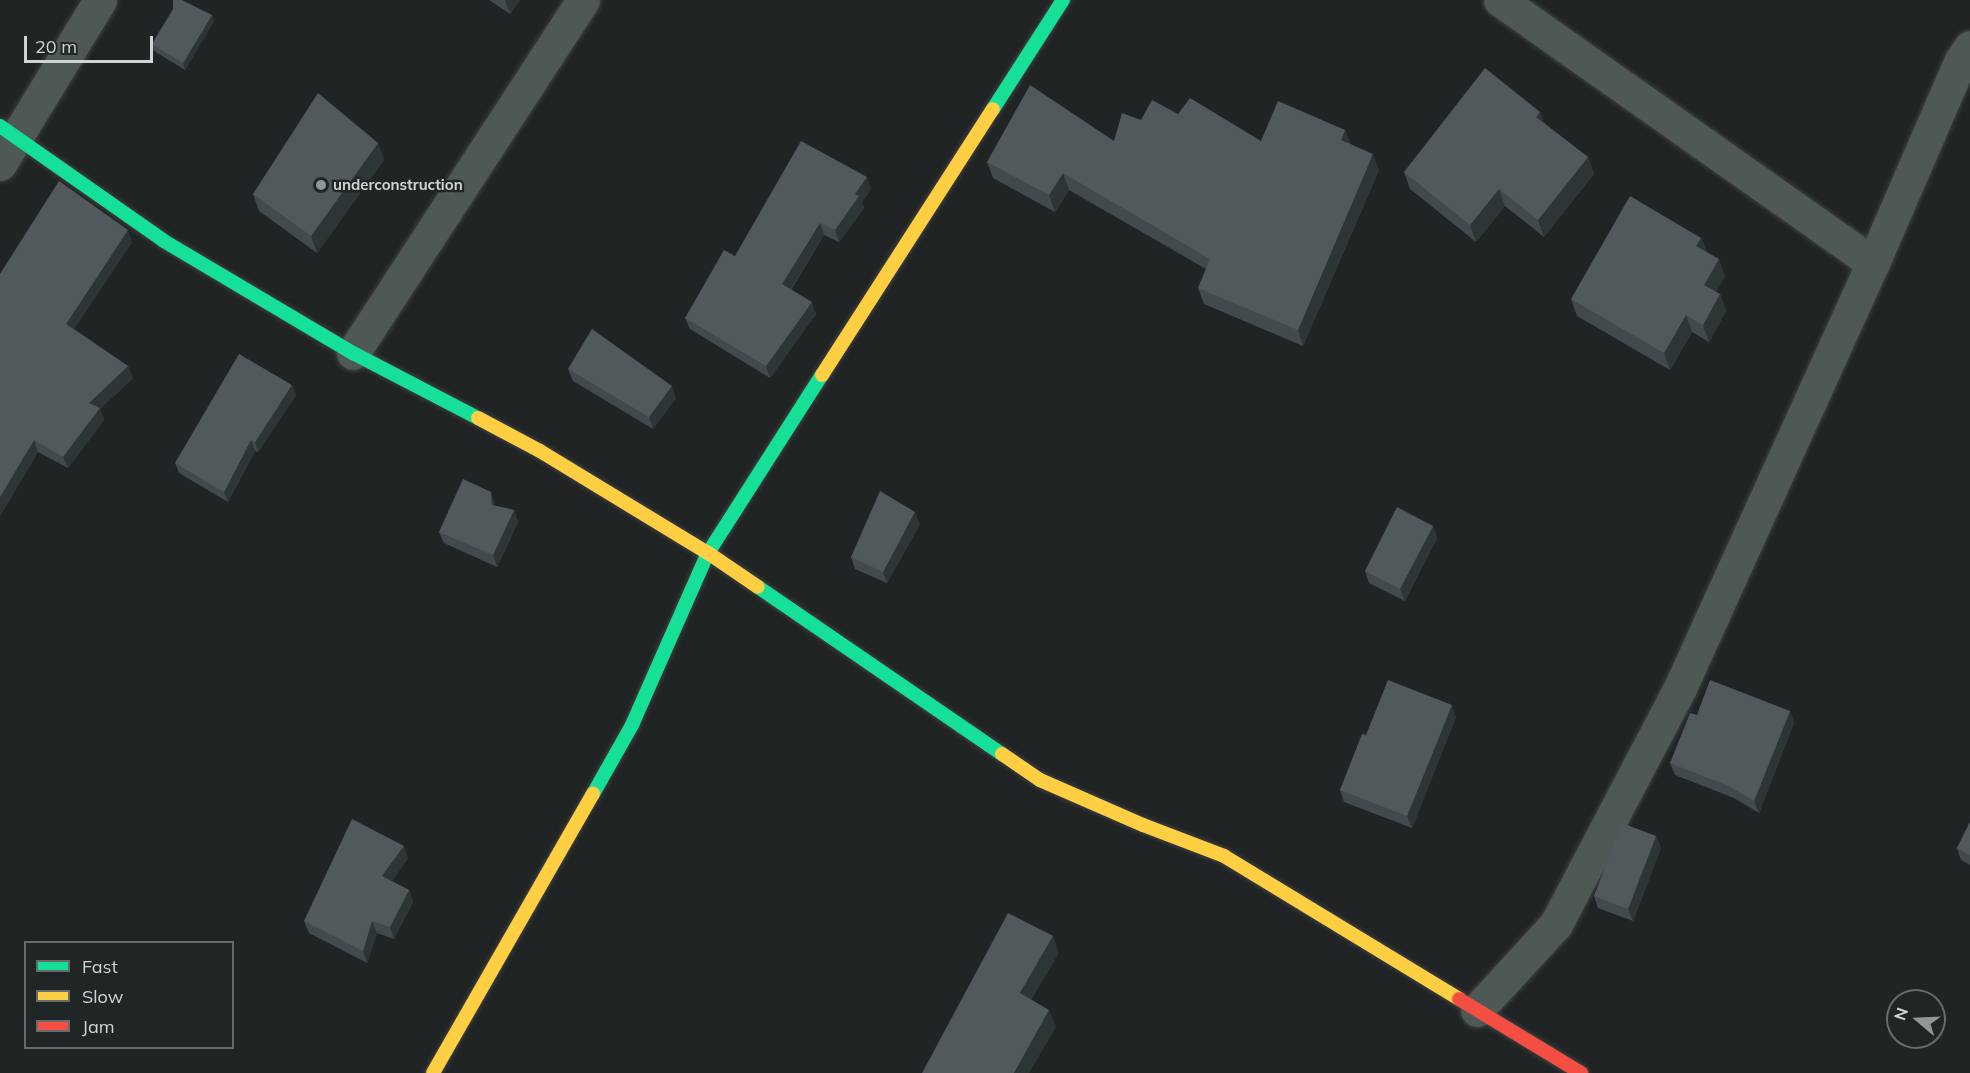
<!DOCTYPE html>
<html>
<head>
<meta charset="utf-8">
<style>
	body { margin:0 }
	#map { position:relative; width:1970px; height:1073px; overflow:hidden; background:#212424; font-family:Mulish,sans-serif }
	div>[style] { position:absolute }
	.roads { filter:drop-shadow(0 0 2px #3e3f3f) drop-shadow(0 0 2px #3e3f3f) }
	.street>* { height:33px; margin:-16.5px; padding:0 16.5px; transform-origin:16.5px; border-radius:16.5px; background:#4e5854 }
	.fast>* { height:14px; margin:-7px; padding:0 7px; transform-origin:7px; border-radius:7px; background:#16e098 }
	.slow>* { height:14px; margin:-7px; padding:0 7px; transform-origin:7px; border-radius:7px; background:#ffcf43 }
	.jam>* { height:14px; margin:-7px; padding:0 7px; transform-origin:7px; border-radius:7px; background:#f24e42 }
	.wall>* { inset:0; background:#424a4e }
	.shaded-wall>* { inset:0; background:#2e3537 }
	.building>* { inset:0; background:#51595c }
	.dots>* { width:16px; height:16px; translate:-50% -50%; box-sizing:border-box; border:3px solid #202525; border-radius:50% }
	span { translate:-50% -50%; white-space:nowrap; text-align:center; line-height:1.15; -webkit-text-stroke:4.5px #202525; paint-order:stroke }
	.poi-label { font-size:15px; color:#d1d4d4; font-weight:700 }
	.left { translate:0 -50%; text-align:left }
	.legend { position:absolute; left:24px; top:941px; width:210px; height:108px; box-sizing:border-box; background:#202525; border:2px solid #676b6b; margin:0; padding:8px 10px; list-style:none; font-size:18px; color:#d1d4d4 }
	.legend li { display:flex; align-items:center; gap:12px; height:30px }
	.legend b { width:30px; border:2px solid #676b6b }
	.north { position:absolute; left:1886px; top:989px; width:60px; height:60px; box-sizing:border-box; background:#202525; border:2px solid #676b6b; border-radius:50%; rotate:289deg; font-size:16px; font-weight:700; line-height:24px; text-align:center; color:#d1d4d4 }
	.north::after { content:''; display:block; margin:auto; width:21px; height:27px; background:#939696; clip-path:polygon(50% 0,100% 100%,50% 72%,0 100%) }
	.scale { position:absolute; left:24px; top:36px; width:129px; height:27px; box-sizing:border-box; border:3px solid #d1d4d4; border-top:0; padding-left:8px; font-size:18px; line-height:21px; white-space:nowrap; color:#d1d4d4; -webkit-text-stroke:4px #202525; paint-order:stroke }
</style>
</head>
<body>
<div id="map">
	<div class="roads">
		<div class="street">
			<i style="left:1500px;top:0;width:456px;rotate:35.2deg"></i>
			<i style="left:0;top:164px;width:192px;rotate:-58.6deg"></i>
			<i style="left:353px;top:353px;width:421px;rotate:-56.9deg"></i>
			<i style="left:1477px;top:1010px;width:117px;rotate:-47.4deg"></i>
			<i style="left:1556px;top:924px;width:267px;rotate:-62.3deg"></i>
			<i style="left:1680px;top:688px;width:467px;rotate:-65.6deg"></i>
			<i style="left:1873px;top:263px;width:219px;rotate:-66.6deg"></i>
			<i style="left:1960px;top:62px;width:18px;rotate:-56deg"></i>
		</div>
		<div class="fast">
			<i style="left:993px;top:109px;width:130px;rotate:-57.3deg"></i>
			<i style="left:0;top:126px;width:200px;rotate:35deg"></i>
			<i style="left:164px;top:241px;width:220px;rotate:30.7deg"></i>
			<i style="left:353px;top:353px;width:141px;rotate:27.5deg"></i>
			<i style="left:758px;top:587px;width:296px;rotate:34.4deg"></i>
			<i style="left:593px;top:794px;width:79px;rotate:-60.5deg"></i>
			<i style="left:632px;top:725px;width:188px;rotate:-66.2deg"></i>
			<i style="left:708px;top:553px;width:211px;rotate:-57.4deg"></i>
		</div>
		<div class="slow">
			<i style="left:822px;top:375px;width:316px;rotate:-57.3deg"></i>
			<i style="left:478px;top:418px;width:70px;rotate:28deg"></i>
			<i style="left:540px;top:451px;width:197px;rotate:31.3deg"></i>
			<i style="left:708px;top:553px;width:60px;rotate:34.2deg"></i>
			<i style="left:1002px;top:754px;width:46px;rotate:34.4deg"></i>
			<i style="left:1040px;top:780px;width:112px;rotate:23.6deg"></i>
			<i style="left:1143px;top:825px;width:87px;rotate:20.9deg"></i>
			<i style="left:1224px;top:856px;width:275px;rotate:31.3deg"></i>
			<i style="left:433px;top:1073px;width:322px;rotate:-60.2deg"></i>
		</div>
		<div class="jam">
			<i style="left:1459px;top:999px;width:143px;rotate:31.2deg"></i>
		</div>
	</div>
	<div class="wall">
		<i style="clip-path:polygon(489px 0,520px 0,510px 14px)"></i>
		<i style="clip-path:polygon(212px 15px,214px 21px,185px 70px,154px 51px,152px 44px)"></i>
		<i style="clip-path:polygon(1540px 112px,1544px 123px,1588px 157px,1594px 174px,1544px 237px,1505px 206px,1476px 242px,1410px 189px,1404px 172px)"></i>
		<i style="clip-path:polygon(1178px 114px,1261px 141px,1345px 130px,1350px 143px,1379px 170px,1303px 346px,1204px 304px,1198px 288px,1206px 269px,1069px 190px,1055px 212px,993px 178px,987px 162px,1114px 141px,1141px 120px)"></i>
		<i style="clip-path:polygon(378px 143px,384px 160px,317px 253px,259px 211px,253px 194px)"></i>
		<i style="clip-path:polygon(871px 189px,862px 202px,864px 208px,839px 242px,824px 235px,791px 290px,816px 314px,770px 378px,690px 329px,685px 318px,735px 256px)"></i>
		<i style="clip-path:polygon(1701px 238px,1707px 252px,1725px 276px,1716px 292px,1720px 294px,1726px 311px,1709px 342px,1692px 332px,1670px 370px,1577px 316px,1571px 299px)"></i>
		<i style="clip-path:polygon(132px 242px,74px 329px,128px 366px,133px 378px,100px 409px,104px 420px,68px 468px,38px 452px,0 516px,0 274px)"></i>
		<i style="clip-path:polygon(568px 369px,676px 398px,653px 429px,573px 381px)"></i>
		<i style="clip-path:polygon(296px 395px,258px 452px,255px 451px,228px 502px,179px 473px,175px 463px)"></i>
		<i style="clip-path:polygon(495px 504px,495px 506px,514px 510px,518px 522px,497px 567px,444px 543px,439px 532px)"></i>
		<i style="clip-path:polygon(920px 524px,887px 583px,855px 569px,851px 557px)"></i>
		<i style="clip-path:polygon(1433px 526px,1437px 538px,1405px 601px,1369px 583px,1365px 571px)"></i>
		<i style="clip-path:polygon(1790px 711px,1794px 723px,1759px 813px,1734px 798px,1675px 775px,1670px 763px,1697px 715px)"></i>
		<i style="clip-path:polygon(1456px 717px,1412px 828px,1344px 802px,1340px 790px,1366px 735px)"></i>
		<i style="clip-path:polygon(1970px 822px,1970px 865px,1961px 860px,1957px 848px)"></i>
		<i style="clip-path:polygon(1656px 836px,1661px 848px,1633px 921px,1598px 908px,1594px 896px)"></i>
		<i style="clip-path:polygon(408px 858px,392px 881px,409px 890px,413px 902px,394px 939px,377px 933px,367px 963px,309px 933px,304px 921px)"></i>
	</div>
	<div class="shaded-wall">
		<i style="clip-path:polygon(505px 0,520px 0,510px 14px)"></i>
		<i style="clip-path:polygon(212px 15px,214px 21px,185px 70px,183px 63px)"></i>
		<i style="clip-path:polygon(1540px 112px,1546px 129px,1536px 117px)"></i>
		<i style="clip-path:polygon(1345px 130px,1351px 147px,1341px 140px)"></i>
		<i style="clip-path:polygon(378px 143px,384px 160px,317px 253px,311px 236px)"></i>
		<i style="clip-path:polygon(1373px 154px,1379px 170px,1303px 346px,1298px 330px)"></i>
		<i style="clip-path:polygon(1588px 157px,1594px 174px,1544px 237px,1538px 220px)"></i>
		<i style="clip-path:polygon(1063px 173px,1069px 190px,1055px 212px,1049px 195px)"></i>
		<i style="clip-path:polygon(867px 177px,871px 189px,862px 202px,864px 208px,839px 242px,835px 230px,855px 194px)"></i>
		<i style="clip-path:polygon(1499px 189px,1505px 206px,1476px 242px,1470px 225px)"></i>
		<i style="clip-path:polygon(820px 223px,824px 235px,786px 296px,782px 284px)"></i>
		<i style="clip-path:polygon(128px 230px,132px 242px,70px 335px,66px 324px)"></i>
		<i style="clip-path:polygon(1701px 238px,1708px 255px,1696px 246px)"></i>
		<i style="clip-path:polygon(1719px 259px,1725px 276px,1710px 302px,1704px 285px)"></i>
		<i style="clip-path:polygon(1720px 294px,1726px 311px,1709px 342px,1703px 325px)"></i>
		<i style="clip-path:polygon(812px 302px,816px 314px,770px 378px,766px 366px)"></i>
		<i style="clip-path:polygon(1686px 315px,1692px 332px,1670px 370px,1664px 353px)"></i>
		<i style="clip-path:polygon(128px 366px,133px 378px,100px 409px,104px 420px,68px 468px,63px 457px,89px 403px)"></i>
		<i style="clip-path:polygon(292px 385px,296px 395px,258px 452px,255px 442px)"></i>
		<i style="clip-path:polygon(672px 386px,676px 398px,653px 429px,649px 417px)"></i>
		<i style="clip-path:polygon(34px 440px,38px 452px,0 516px,0 497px)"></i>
		<i style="clip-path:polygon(251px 440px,255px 451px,228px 502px,224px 492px)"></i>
		<i style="clip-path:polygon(491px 492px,495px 504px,496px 517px,492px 505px)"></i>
		<i style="clip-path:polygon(514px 510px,518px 522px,497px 567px,493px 555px)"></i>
		<i style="clip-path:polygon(915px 512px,920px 524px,887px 583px,883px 572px)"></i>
		<i style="clip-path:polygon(1433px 526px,1437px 538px,1405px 601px,1400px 589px)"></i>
		<i style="clip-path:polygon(1452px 705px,1456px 717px,1412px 828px,1407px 816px)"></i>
		<i style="clip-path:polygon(1790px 711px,1794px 723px,1759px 813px,1754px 801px)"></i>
		<i style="clip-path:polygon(1656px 836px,1661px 848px,1633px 921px,1628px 909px)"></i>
		<i style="clip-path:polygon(404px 846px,408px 858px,387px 888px,382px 876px)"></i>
		<i style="clip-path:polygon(409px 890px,413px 902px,394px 939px,390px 927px)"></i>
		<i style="clip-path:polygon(372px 921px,377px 933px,367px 963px,363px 951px)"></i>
		<i style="clip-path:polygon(1053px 936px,1059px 953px,1026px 1009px,1020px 993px)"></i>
		<i style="clip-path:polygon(1049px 1010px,1056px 1027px,1029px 1073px,1014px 1073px)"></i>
	</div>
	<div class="building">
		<i style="clip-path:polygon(173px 0,182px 0,212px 15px,183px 63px,152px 44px,173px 9px)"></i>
		<i style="clip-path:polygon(1485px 68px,1540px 112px,1536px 117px,1588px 157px,1538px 220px,1499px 189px,1470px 225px,1404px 172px)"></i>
		<i style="clip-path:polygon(1030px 85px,1114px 141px,1122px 113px,1141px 120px,1152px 100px,1178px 114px,1190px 98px,1261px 141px,1278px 101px,1345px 130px,1341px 140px,1373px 154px,1298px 330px,1198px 288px,1210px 259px,1063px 173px,1049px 195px,987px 162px)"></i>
		<i style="clip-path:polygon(318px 93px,378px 143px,311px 236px,253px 194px)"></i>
		<i style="clip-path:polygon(801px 141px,867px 177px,855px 194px,859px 196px,835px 230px,820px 223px,782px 284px,812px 302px,766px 366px,685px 318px,724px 250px,735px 256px)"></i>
		<i style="clip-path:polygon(59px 181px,128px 230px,66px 324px,128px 366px,89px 403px,100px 408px,63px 457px,34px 440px,0 497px,0 274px)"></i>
		<i style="clip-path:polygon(1630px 196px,1701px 238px,1696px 246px,1719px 259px,1704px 285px,1720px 294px,1703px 325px,1686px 315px,1664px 353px,1571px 299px)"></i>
		<i style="clip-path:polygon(592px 329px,672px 386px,649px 417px,568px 369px)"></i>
		<i style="clip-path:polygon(239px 354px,292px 385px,255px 442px,251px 440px,224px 492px,175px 463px)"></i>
		<i style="clip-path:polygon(463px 479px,491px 492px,492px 505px,514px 510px,493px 555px,439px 532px)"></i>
		<i style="clip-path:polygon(880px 491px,915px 512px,883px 572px,851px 557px)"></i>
		<i style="clip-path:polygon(1397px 507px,1433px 526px,1400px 589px,1365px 571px)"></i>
		<i style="clip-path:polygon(1388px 680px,1452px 705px,1407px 816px,1340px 790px,1362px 734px,1366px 735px)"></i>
		<i style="clip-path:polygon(1710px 680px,1790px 711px,1754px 801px,1729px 786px,1670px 763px,1690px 713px,1697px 715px)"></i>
		<i style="clip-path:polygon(352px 819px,404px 846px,382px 876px,409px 890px,390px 927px,372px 921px,363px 951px,304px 921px)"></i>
		<i style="clip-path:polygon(1970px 822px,1970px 855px,1957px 848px)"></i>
		<i style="clip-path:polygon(1622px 823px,1656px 836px,1628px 909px,1594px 896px)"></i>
		<i style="clip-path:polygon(1008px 913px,1053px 936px,1020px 993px,1049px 1010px,1014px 1073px,922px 1073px)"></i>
	</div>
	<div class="dots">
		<i style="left:321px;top:185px;background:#939696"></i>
	</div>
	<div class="poi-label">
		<span class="left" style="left:333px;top:185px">underconstruction</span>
	</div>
	<ul class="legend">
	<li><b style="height:8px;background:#16e098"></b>Fast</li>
	<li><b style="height:8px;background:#ffcf43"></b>Slow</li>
	<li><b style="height:8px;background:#f24e42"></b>Jam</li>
	</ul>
	<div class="north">N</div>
	<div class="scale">20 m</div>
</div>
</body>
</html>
